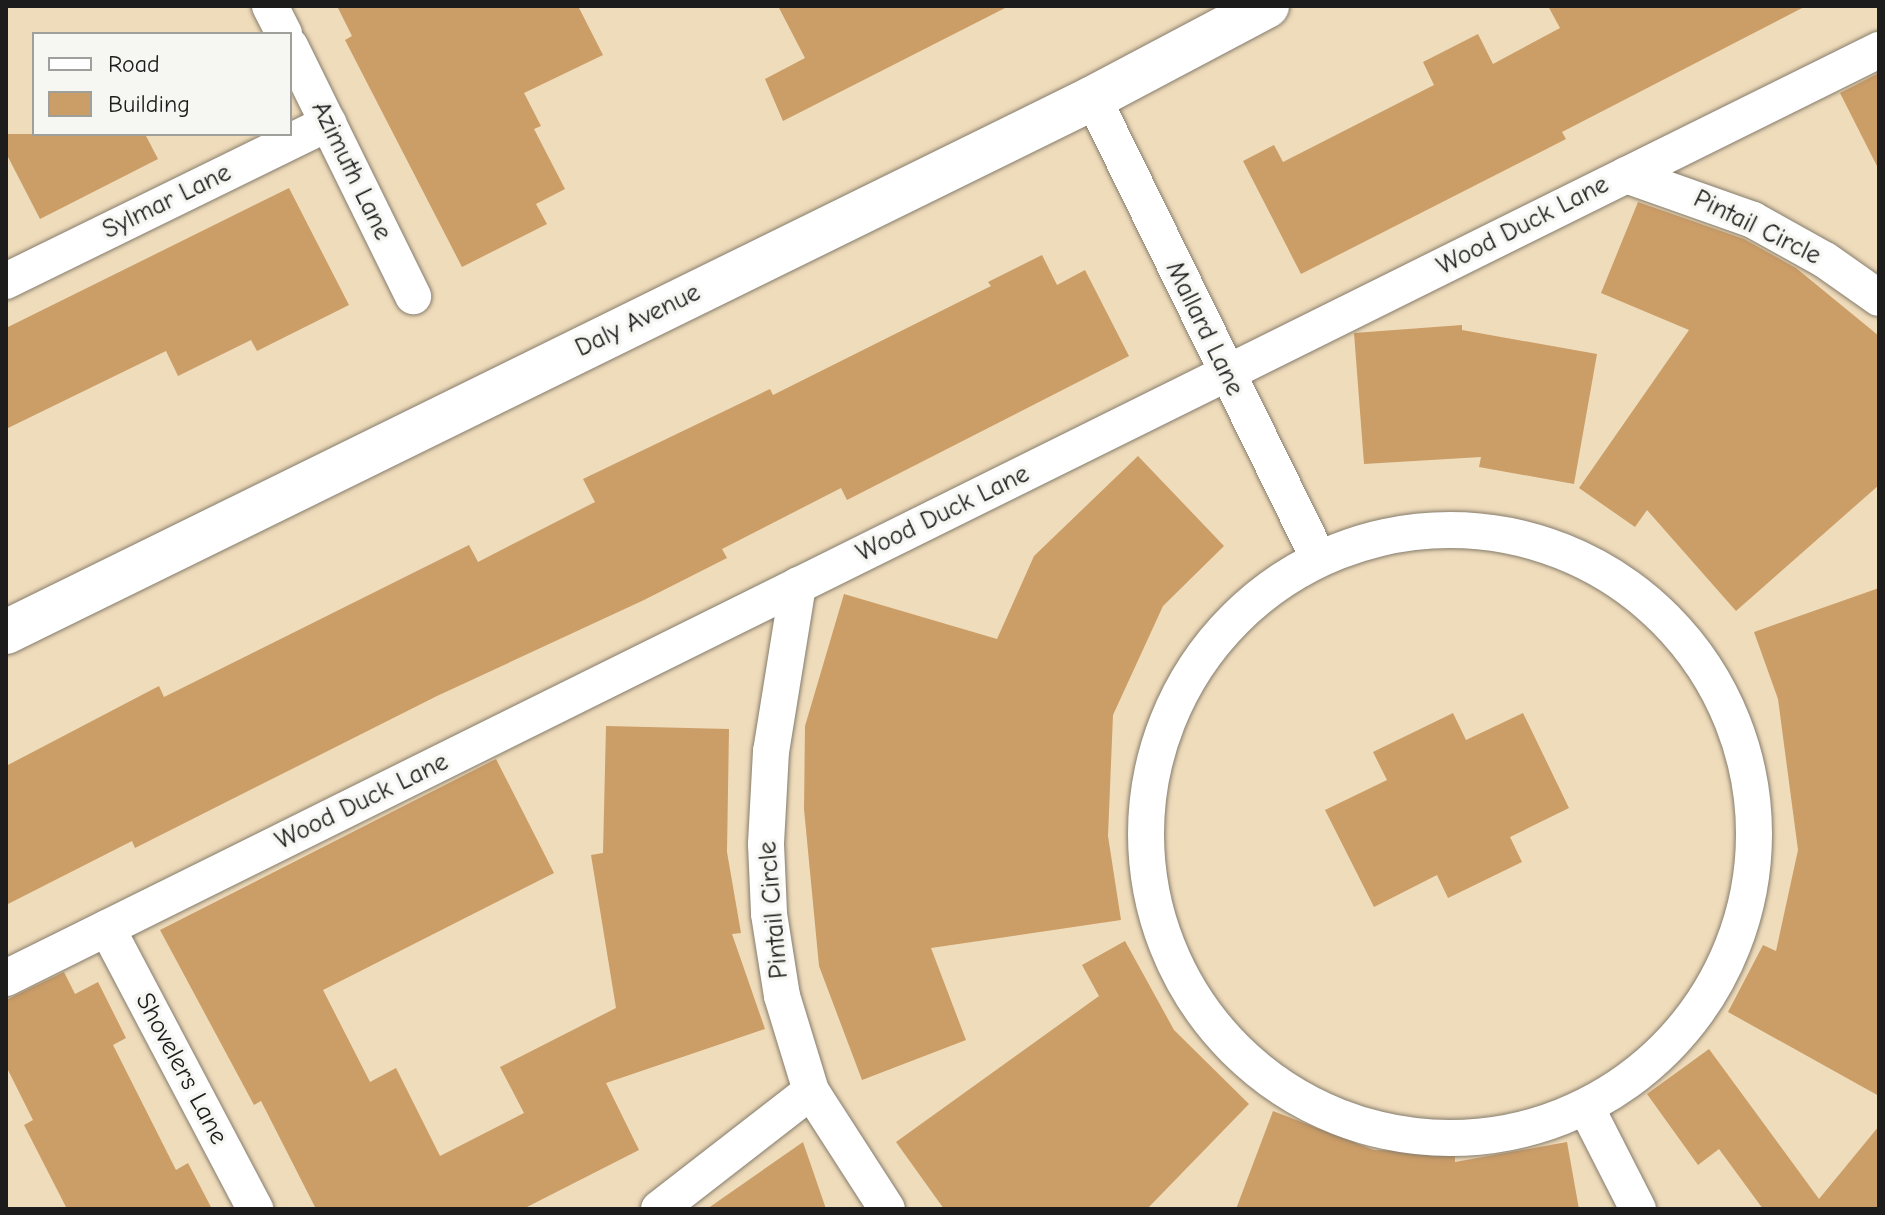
<!DOCTYPE html>
<html>
<head>
<meta charset="utf-8">
<style>
	body { margin:0 }
	#map { position:relative; width:1885px; height:1215px; overflow:hidden; background:#efdcbb; font-family:"Comic Neue",sans-serif }
	div>[style] { position:absolute }
	.building>* { inset:0; background:#cb9d67 }
	.roads { filter:drop-shadow(0 0 2px #867c6c) drop-shadow(0 0 2px #867c6c) }
	.minor>* { height:36px; margin:-18px; padding:0 18px; transform-origin:18px; border-radius:18px; background:#fff }
	.minor>.ring { margin:-18px; padding:0; box-sizing:content-box; background:none; border:36px solid #fff; border-radius:50% }
	.tertiary>* { height:44px; margin:-22px; padding:0 22px; transform-origin:22px; border-radius:22px; background:#fff }
	span { translate:-50% -50%; white-space:nowrap; text-align:center; line-height:1.15; -webkit-text-stroke:7px #f6f6f2; paint-order:stroke }
	.street-label { font-size:26px; color:#1c1c1c }
	.frame { position:absolute; inset:0; border:8px solid #1c1c1c; pointer-events:none }
	.legend { position:absolute; left:32px; top:32px; width:260px; height:104px; box-sizing:border-box; background:#f6f6f2; border:2px solid #9f9f9c; margin:0; padding:10px 14px; list-style:none; font-size:24px; color:#1c1c1c }
	.legend li { display:flex; align-items:center; gap:16px; height:40px }
	.legend b { width:40px; border:2px solid #9f9f9c }
</style>
</head>
<body>
<div id="map">
	<div class="building">
		<i style="clip-path:polygon(337px 6px,578px 6px,603px 55px,524px 93px,541px 126px,534px 129px,565px 189px,536px 204px,547px 224px,462px 267px,345px 40px,352px 36px)"></i>
		<i style="clip-path:polygon(778px 6px,1009px 6px,783px 121px,765px 79px,805px 58px)"></i>
		<i style="clip-path:polygon(1548px 6px,1806px 6px,1562px 132px,1566px 139px,1301px 274px,1243px 161px,1274px 145px,1283px 162px,1434px 85px,1423px 62px,1478px 34px,1493px 64px,1560px 28px)"></i>
		<i style="clip-path:polygon(1879px 73px,1879px 170px,1840px 93px)"></i>
		<i style="clip-path:polygon(6px 134px,145px 134px,158px 159px,40px 219px,6px 153px)"></i>
		<i style="clip-path:polygon(289px 188px,349px 305px,257px 351px,251px 340px,178px 376px,166px 351px,6px 429px,6px 328px)"></i>
		<i style="clip-path:polygon(1638px 202px,1744px 239px,1796px 268px,1879px 336px,1879px 485px,1736px 611px,1647px 510px,1635px 527px,1579px 488px,1689px 330px,1601px 293px)"></i>
		<i style="clip-path:polygon(1042px 255px,1057px 285px,1085px 270px,1129px 356px,847px 500px,841px 488px,722px 549px,727px 558px,644px 600px,437px 696px,135px 848px,132px 841px,6px 905px,6px 766px,159px 686px,164px 697px,469px 545px,478px 562px,595px 502px,583px 479px,770px 389px,773px 395px,991px 286px,988px 282px)"></i>
		<i style="clip-path:polygon(1462px 325px,1462px 330px,1597px 354px,1574px 484px,1479px 467px,1481px 457px,1364px 464px,1354px 333px)"></i>
		<i style="clip-path:polygon(1138px 456px,1224px 546px,1163px 606px,1113px 715px,1108px 836px,1121px 920px,931px 948px,966px 1040px,862px 1080px,819px 966px,804px 809px,805px 726px,844px 594px,997px 639px,1034px 556px)"></i>
		<i style="clip-path:polygon(1879px 588px,1879px 1096px,1728px 1012px,1763px 945px,1776px 951px,1798px 850px,1778px 699px,1754px 632px)"></i>
		<i style="clip-path:polygon(1453px 713px,1466px 740px,1523px 713px,1569px 808px,1510px 837px,1522px 862px,1448px 898px,1437px 875px,1374px 907px,1325px 810px,1387px 780px,1373px 752px)"></i>
		<i style="clip-path:polygon(606px 726px,729px 729px,727px 852px,741px 933px,732px 934px,765px 1029px,606px 1083px,639px 1150px,523px 1209px,316px 1209px,261px 1101px,254px 1105px,160px 930px,496px 759px,554px 873px,323px 990px,370px 1082px,396px 1068px,440px 1156px,524px 1113px,500px 1067px,616px 1008px,591px 855px,603px 853px)"></i>
		<i style="clip-path:polygon(1125px 941px,1174px 1030px,1249px 1104px,1147px 1209px,944px 1209px,896px 1142px,1099px 996px,1082px 965px)"></i>
		<i style="clip-path:polygon(64px 972px,75px 994px,98px 982px,126px 1038px,113px 1045px,176px 1170px,188px 1163px,212px 1209px,67px 1209px,24px 1125px,33px 1120px,6px 1066px,6px 1000px)"></i>
		<i style="clip-path:polygon(1709px 1049px,1819px 1199px,1879px 1126px,1879px 1209px,1763px 1209px,1719px 1149px,1698px 1165px,1647px 1094px)"></i>
		<i style="clip-path:polygon(1273px 1111px,1374px 1150px,1455px 1153px,1455px 1162px,1567px 1142px,1579px 1209px,1236px 1209px)"></i>
		<i style="clip-path:polygon(803px 1142px,826px 1209px,707px 1209px)"></i>
	</div>
	<div class="roads">
		<div class="minor">
			<i style="left:270px;top:6px;width:31px;rotate:63deg"></i>
			<i style="left:290px;top:46px;width:279px;rotate:63.8deg"></i>
			<i style="left:1093px;top:98px;width:511px;rotate:63.89deg"></i>
			<i style="left:1626px;top:175px;width:135px;rotate:19.5deg"></i>
			<i style="left:1753px;top:220px;width:82px;rotate:29.1deg"></i>
			<i style="left:1825px;top:260px;width:66px;rotate:35.1deg"></i>
			<i style="left:6px;top:281px;width:359px;rotate:-26.1deg"></i>
			<i class="ring" style="left:1146px;top:530px;width:572px;height:572px"></i>
			<i style="left:798px;top:585px;width:168px;rotate:99.2deg"></i>
			<i style="left:771px;top:751px;width:93px;rotate:93.1deg"></i>
			<i style="left:766px;top:844px;width:70px;rotate:87.5deg"></i>
			<i style="left:769px;top:914px;width:83px;rotate:81deg"></i>
			<i style="left:782px;top:996px;width:99px;rotate:73deg"></i>
			<i style="left:811px;top:1091px;width:140px;rotate:57.2deg"></i>
			<i style="left:107px;top:928px;width:318px;rotate:62.2deg"></i>
			<i style="left:6px;top:978px;width:2090px;rotate:-26.36deg"></i>
			<i style="left:1587px;top:1109px;width:112px;rotate:63deg"></i>
			<i style="left:659px;top:1209px;width:192px;rotate:-37.8deg"></i>
		</div>
		<div class="tertiary">
			<i style="left:6px;top:632px;width:1211px;rotate:-26.16deg"></i>
			<i style="left:1093px;top:98px;width:197px;rotate:-27.9deg"></i>
		</div>
	</div>
	<div class="street-label">
		<span style="left:351px;top:171px;rotate:64deg">Azimuth Lane</span>
		<span style="left:167px;top:202px;rotate:-26deg">Sylmar Lane</span>
		<span style="left:1523px;top:226px;rotate:-27deg">Wood Duck Lane</span>
		<span style="left:1757px;top:228px;rotate:26deg">Pintail Circle</span>
		<span style="left:638px;top:321px;rotate:-26deg">Daly Avenue</span>
		<span style="left:1204px;top:329px;rotate:64deg">Mallard Lane</span>
		<span style="left:943px;top:514px;rotate:-26deg">Wood Duck Lane</span>
		<span style="left:362px;top:802px;rotate:-26deg">Wood Duck Lane</span>
		<span style="left:774px;top:910px;rotate:-95deg">Pintail Circle</span>
		<span style="left:181px;top:1069px;rotate:62deg">Shovelers Lane</span>
	</div>
	<div class="frame"></div>
	<ul class="legend">
	<li><b style="height:10px;background:#fff"></b>Road</li>
	<li><b style="height:22px;background:#cb9d67"></b>Building</li>
	</ul>
</div>
</body>
</html>
